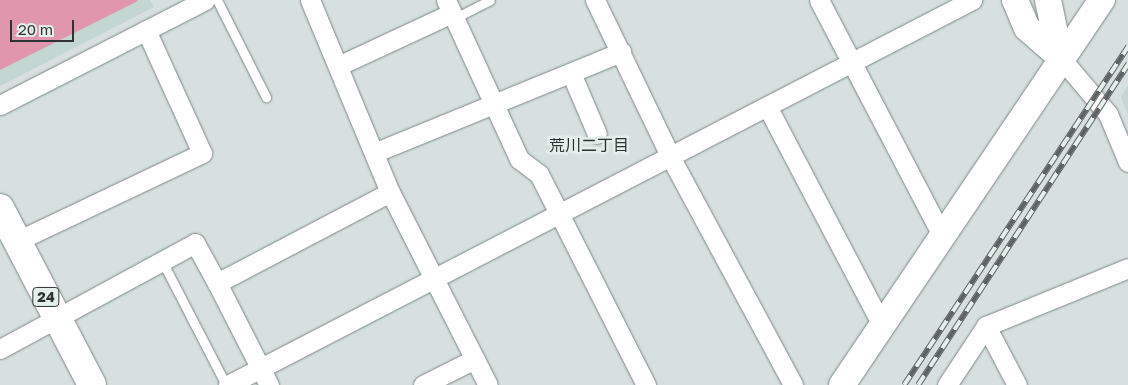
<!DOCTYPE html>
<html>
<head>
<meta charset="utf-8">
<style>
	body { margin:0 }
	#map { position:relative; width:1128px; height:385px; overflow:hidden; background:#d7e0de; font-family:"Golos Text","Noto Sans JP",sans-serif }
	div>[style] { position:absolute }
	.built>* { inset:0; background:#c3d6d2 }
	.green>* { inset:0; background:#e096ad }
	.roads { filter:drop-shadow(0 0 1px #7f8886) drop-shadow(0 0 1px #7f8886) }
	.lane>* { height:9px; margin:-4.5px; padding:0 4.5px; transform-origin:4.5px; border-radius:4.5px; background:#fff }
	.street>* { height:19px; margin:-9.5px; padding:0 9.5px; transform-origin:9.5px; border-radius:9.5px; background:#fff }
	.secondary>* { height:26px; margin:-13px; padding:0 13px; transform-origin:13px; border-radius:13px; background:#fff }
	.primary>* { height:28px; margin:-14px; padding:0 14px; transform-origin:14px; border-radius:14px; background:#fff }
	.rail>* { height:5.5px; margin-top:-2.75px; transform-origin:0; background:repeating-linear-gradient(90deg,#e4eeeb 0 11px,#5e6262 0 22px); box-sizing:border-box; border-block:1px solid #5e6262 }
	span { translate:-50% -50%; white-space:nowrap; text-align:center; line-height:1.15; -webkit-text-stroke:5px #e4eeeb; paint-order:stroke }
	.shield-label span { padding:1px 4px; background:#e4eeeb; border:1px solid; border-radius:4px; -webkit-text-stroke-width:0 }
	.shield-label { font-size:14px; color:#2f3232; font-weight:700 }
	.neighbourhood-label { font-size:16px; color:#2f3232 }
	.scale { position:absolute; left:10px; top:20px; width:64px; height:22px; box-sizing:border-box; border:2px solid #2f3232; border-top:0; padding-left:6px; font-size:15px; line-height:18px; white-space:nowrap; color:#2f3232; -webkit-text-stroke:4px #e4eeeb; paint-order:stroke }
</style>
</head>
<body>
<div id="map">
	<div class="built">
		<i style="clip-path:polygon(0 0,150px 0,154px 7px,0 86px)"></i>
		<i style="clip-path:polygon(1128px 85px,1128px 115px,1121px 97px)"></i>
	</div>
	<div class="green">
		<i style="clip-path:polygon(0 0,137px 0,138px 1px,0 70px)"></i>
	</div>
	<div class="roads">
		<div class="lane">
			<i style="left:217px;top:0;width:109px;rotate:63.2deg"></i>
			<i style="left:455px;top:18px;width:39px;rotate:-27deg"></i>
			<i style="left:162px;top:261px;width:140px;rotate:62.7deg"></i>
		</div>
		<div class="street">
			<i style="left:310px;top:0;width:208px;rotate:67.4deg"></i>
			<i style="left:390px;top:192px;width:216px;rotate:63.1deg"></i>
			<i style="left:446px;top:0;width:175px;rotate:65.3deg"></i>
			<i style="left:519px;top:159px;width:25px;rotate:37deg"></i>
			<i style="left:539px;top:174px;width:237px;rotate:63.1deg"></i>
			<i style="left:595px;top:0;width:175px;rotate:64.3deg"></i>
			<i style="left:671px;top:158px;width:258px;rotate:61.7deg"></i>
			<i style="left:819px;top:0;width:265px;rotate:62.4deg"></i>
			<i style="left:1060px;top:57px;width:75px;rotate:49.9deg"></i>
			<i style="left:1108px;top:114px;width:52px;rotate:67.4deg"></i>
			<i style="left:340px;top:65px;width:123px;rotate:-24.9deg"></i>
			<i style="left:571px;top:73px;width:66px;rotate:66.9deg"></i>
			<i style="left:0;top:105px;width:230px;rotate:-27.1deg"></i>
			<i style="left:768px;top:108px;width:245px;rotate:62.3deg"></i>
			<i style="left:376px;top:152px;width:265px;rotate:-22.2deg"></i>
			<i style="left:17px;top:241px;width:205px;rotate:-25.4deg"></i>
			<i style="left:202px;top:153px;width:135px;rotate:-114.5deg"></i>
			<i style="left:986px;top:326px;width:67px;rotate:62.3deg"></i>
			<i style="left:0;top:349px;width:222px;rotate:-28.5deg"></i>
			<i style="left:195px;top:243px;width:46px;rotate:61.2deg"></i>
			<i style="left:228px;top:385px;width:838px;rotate:-27.36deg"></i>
			<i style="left:269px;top:385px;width:114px;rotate:-117deg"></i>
			<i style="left:217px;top:283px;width:195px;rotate:-27.7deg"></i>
			<i style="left:423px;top:385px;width:58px;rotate:-26.6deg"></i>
			<i style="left:947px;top:385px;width:71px;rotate:-56.5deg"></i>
			<i style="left:986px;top:326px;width:153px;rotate:-22.2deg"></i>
		</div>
		<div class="secondary">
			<i style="left:1015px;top:0;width:30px;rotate:67deg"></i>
			<i style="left:1027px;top:28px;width:44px;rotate:41.3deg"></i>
			<i style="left:1048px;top:0;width:58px;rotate:78.1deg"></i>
			<i style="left:842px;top:385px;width:465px;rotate:-56deg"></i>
		</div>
		<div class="primary">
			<i style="left:0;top:208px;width:199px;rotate:62.5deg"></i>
		</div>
	</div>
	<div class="rail">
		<i style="left:904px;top:385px;width:406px;rotate:-56.5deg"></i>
		<i style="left:918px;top:385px;width:384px;rotate:-56.8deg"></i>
	</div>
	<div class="shield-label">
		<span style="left:46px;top:297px">24</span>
	</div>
	<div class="neighbourhood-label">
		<span style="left:589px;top:145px">荒川二丁目</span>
	</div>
	<div class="scale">20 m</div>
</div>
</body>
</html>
